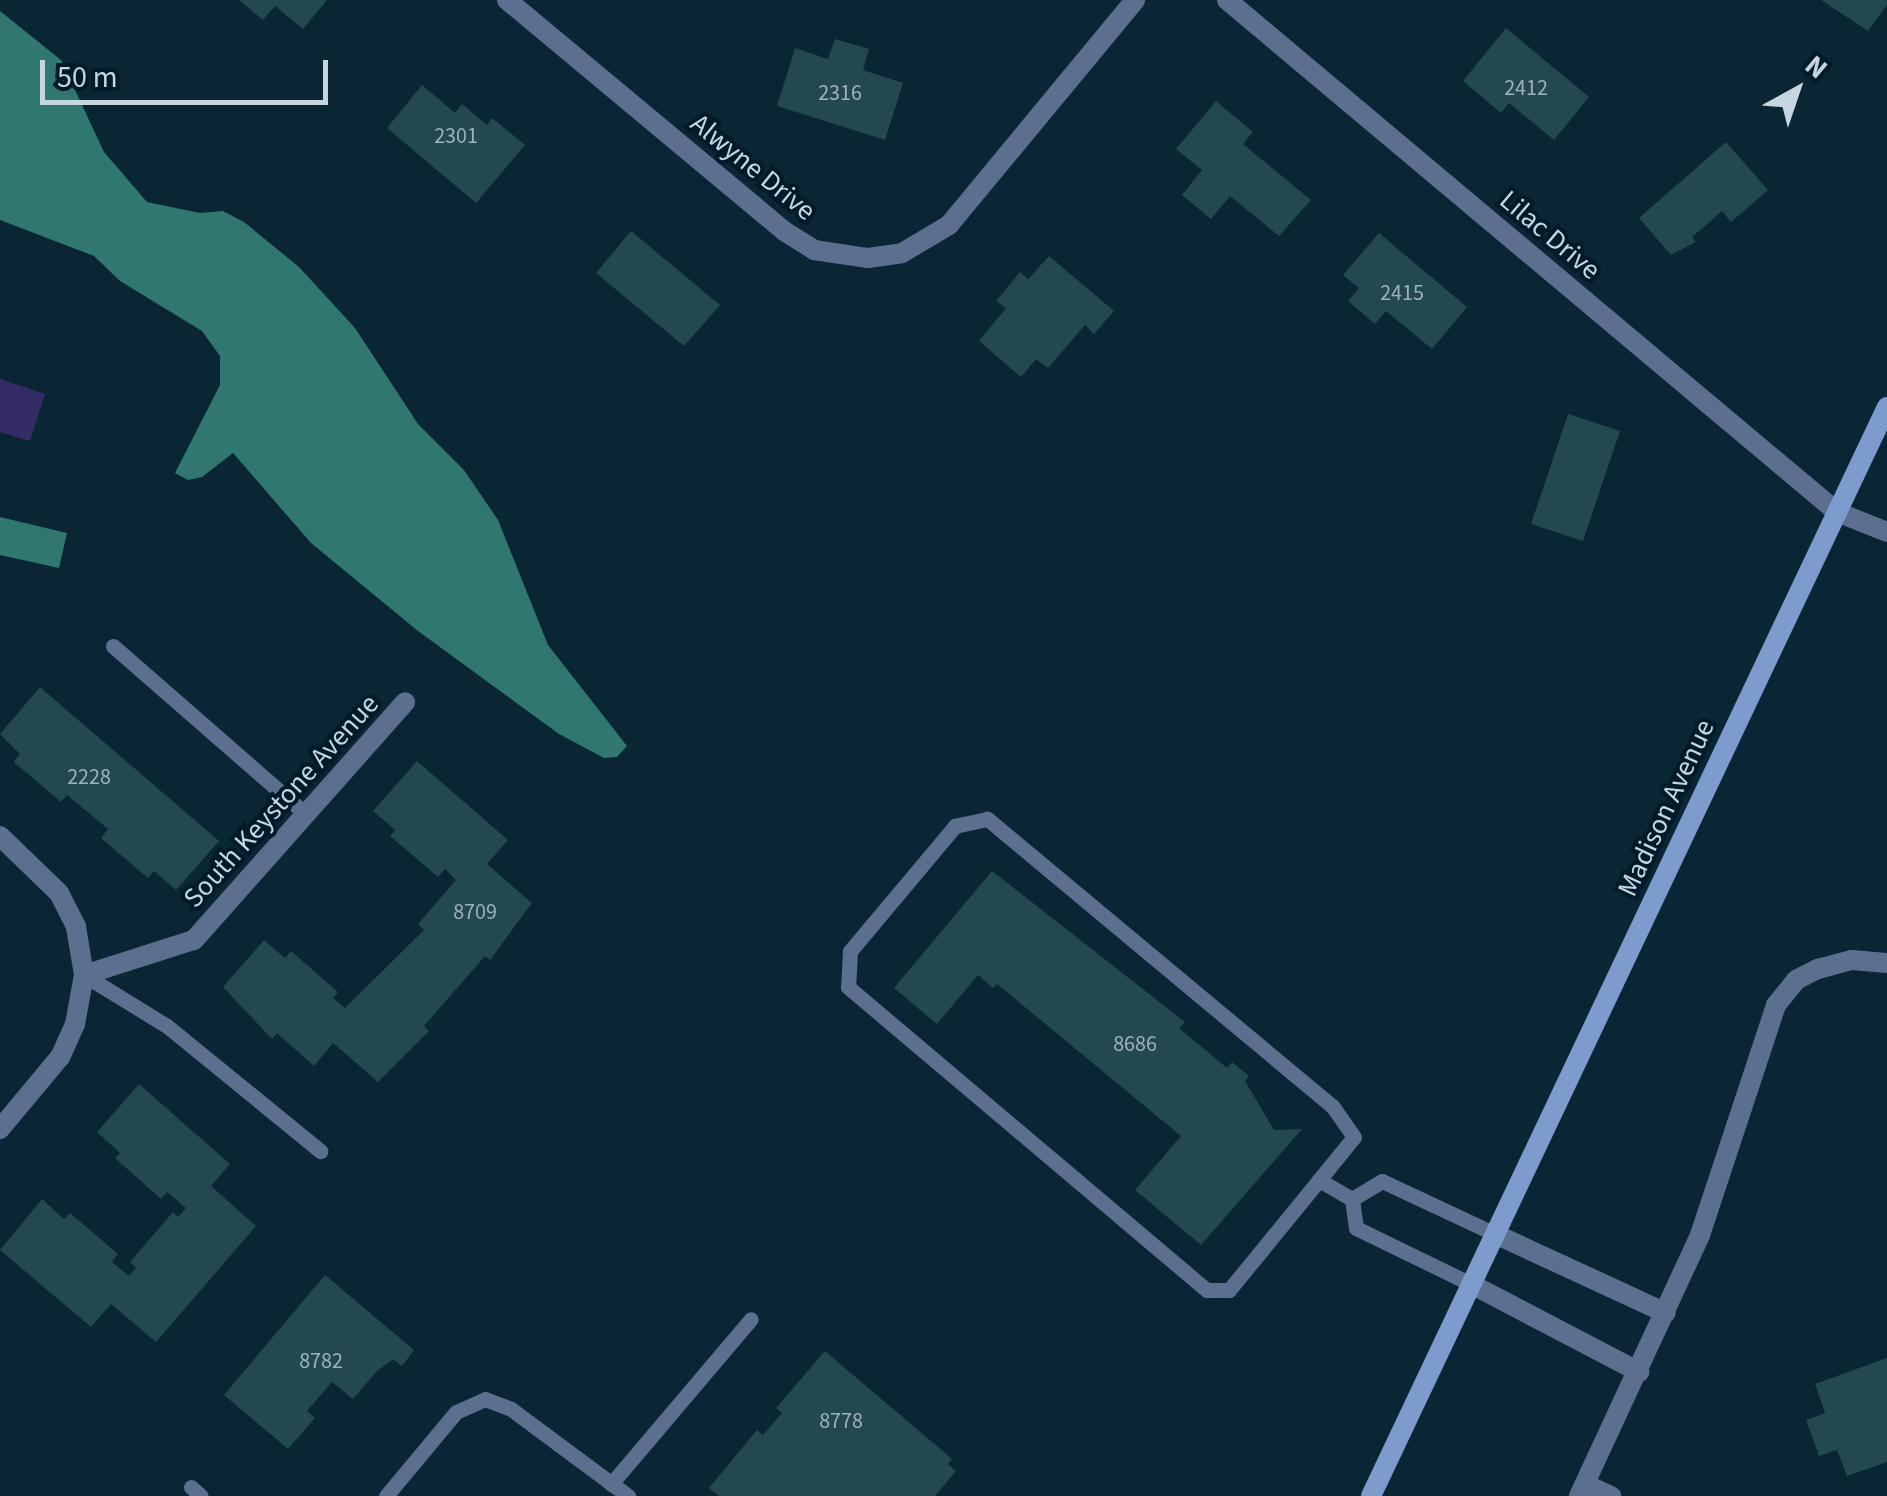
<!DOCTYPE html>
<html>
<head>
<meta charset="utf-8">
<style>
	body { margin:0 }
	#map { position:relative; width:1887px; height:1496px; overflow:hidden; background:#0a2534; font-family:"Source Sans 3",sans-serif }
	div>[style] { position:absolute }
	.green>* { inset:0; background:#342c64 }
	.water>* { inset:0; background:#307770 }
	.building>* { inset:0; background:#24484f }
	.service>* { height:15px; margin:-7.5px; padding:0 7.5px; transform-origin:7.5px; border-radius:7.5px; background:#5d6f8e }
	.minor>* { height:20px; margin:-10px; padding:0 10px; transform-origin:10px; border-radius:10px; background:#5d6f8e }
	.secondary>* { height:20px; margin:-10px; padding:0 10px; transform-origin:10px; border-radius:10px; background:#7e9bcd }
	span { translate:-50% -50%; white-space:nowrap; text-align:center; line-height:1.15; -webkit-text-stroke:8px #021b2a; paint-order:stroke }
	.number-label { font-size:22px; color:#9eb2bc }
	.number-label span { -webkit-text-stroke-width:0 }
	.street-label { font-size:28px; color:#c6d6e0 }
	.north { position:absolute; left:1747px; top:40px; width:100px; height:100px; -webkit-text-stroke:8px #021b2a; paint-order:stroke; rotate:40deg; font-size:28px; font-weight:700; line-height:40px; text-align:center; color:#c6d6e0 }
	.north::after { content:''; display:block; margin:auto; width:35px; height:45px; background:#c6d6e0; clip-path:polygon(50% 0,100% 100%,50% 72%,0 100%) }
	.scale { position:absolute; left:40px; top:60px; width:288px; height:45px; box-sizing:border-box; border:5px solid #c6d6e0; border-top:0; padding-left:12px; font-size:30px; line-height:35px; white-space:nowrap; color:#c6d6e0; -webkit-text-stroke:8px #021b2a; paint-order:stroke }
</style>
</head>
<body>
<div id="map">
	<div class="green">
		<i style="clip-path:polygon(0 379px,45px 394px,30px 441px,0 432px)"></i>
	</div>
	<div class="water">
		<i style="clip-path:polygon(0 11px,61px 60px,104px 152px,147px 202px,200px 213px,223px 211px,244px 222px,299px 267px,355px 328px,418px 424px,464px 470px,498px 520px,548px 645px,627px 746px,617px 757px,604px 758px,559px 734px,418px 631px,311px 543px,233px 453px,202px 477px,188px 480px,175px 473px,220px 385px,220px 356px,202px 331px,120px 281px,94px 256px,0 220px)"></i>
		<i style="clip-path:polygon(0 517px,67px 533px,59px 568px,0 555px)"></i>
	</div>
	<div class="building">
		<i style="clip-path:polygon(239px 0,327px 0,303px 29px,275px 6px,263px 20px)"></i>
		<i style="clip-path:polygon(1821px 0,1887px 0,1887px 5px,1868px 31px)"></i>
		<i style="clip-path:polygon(1506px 28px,1589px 97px,1554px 140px,1509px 103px,1501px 113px,1463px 81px)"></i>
		<i style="clip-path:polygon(835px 39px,869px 49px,863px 70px,903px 83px,885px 140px,777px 106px,795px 48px,828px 59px)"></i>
		<i style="clip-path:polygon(422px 85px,455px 113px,462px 104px,487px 125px,492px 118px,525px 145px,476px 203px,387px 128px)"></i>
		<i style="clip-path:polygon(1216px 101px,1253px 132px,1243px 144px,1311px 200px,1279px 236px,1230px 196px,1211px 219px,1182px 195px,1202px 170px,1176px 149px)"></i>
		<i style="clip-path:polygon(1726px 142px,1768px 190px,1731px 222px,1722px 211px,1692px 237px,1696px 242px,1671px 255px,1639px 218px)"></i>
		<i style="clip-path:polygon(631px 231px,720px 305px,684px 346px,596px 273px)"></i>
		<i style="clip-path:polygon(1379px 233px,1467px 307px,1432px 349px,1386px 311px,1375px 324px,1348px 301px,1359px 288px,1343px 275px)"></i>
		<i style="clip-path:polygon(1049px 256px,1114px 311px,1094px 334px,1085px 325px,1048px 368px,1036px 359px,1021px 377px,979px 341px,1006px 308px,996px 301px,1020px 272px,1028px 279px)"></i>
		<i style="clip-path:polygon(1568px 414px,1620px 431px,1583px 541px,1531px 524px)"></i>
		<i style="clip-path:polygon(40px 687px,219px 841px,176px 890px,154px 871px,148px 878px,101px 838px,108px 829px,67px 795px,61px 802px,14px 762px,20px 754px,0 734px)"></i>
		<i style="clip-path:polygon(417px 761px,508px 840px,487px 864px,532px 903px,490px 960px,485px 956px,424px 1026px,429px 1031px,378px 1082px,333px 1043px,314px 1066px,277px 1033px,272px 1039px,223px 987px,264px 940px,285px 958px,291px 951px,338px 992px,333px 998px,345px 1008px,424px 930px,418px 924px,456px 880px,445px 869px,438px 877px,390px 836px,395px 830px,373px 811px)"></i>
		<i style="clip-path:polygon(992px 871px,1185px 1022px,1179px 1028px,1227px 1068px,1232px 1062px,1249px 1076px,1245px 1081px,1274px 1130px,1302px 1129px,1201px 1245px,1135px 1190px,1181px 1136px,997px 984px,993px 988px,978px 975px,937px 1024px,894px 988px)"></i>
		<i style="clip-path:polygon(139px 1084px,230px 1164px,211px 1186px,256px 1226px,156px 1342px,111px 1304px,91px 1327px,0 1250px,42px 1199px,64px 1219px,70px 1213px,118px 1254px,112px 1262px,129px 1276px,136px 1268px,130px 1262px,173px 1212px,178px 1217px,186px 1208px,167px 1192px,161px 1199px,115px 1158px,120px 1153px,97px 1132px)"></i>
		<i style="clip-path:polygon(325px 1275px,414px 1350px,402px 1366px,393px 1359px,376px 1372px,353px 1399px,332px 1382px,307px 1411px,315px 1418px,288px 1449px,224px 1395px)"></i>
		<i style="clip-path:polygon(825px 1351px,952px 1459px,948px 1464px,956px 1471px,935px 1496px,719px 1496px,709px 1488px,757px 1430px,763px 1435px,782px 1413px,776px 1408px)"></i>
		<i style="clip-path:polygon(1887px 1358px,1887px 1462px,1847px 1476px,1837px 1450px,1819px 1456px,1806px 1420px,1825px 1413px,1815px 1384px)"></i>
	</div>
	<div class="service">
		<i style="left:113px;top:646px;width:257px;rotate:41.1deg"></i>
		<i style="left:84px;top:975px;width:97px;rotate:31.6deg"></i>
		<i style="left:167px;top:1026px;width:198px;rotate:39.2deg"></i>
		<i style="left:1319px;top:1180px;width:55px;rotate:-50.9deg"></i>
		<i style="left:1354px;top:1137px;width:38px;rotate:-125deg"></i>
		<i style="left:1332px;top:1106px;width:449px;rotate:-140.2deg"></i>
		<i style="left:987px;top:819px;width:33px;rotate:168deg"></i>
		<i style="left:955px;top:826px;width:163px;rotate:130deg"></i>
		<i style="left:850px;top:951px;width:36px;rotate:93deg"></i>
		<i style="left:848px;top:987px;width:470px;rotate:40.2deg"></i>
		<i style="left:1207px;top:1290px;width:22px"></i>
		<i style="left:1229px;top:1290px;width:142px;rotate:-50.7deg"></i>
		<i style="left:1319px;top:1180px;width:38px;rotate:30deg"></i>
		<i style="left:1471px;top:1284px;width:128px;rotate:-154deg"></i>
		<i style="left:1356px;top:1228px;width:29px;rotate:-98deg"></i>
		<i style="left:1352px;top:1199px;width:35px;rotate:-31deg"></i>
		<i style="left:1382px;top:1181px;width:125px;rotate:25.1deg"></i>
		<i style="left:611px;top:1484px;width:216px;rotate:-49.7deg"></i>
		<i style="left:191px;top:1487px;width:13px;rotate:42deg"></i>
		<i style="left:386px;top:1496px;width:109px;rotate:-50.2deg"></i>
		<i style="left:456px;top:1412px;width:32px;rotate:-24deg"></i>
		<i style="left:485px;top:1399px;width:28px;rotate:21deg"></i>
		<i style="left:511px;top:1409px;width:146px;rotate:36.6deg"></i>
	</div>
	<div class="minor">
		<i style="left:507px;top:0;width:361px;rotate:39.8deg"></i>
		<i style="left:784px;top:231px;width:36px;rotate:32deg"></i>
		<i style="left:814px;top:250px;width:55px;rotate:8.4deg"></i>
		<i style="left:868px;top:258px;width:34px;rotate:-8deg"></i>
		<i style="left:902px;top:253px;width:55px;rotate:-30.8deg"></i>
		<i style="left:949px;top:225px;width:292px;rotate:-50.4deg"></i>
		<i style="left:1227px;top:0;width:796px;rotate:40.01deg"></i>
		<i style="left:1837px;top:512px;width:54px;rotate:21.8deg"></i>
		<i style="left:0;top:836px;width:82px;rotate:44deg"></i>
		<i style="left:59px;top:893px;width:38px;rotate:63deg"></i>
		<i style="left:76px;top:927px;width:49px;rotate:80.5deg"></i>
		<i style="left:84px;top:975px;width:50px;rotate:100.4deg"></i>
		<i style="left:75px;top:1024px;width:36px;rotate:114deg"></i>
		<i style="left:60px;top:1057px;width:94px;rotate:129.8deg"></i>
		<i style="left:84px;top:975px;width:115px;rotate:-17.7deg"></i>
		<i style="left:194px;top:940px;width:318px;rotate:-48.4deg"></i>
		<i style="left:1495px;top:1234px;width:188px;rotate:24.8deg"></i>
		<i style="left:1471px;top:1284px;width:190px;rotate:27.6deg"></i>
		<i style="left:1585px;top:1484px;width:29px;rotate:25deg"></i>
		<i style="left:1579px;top:1496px;width:288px;rotate:-65.1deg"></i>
		<i style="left:1700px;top:1235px;width:242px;rotate:-71.7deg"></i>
		<i style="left:1776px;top:1005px;width:32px;rotate:-51deg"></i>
		<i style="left:1796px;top:980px;width:25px;rotate:-27deg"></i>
		<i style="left:1818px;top:969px;width:35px;rotate:-15deg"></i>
		<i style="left:1852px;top:960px;width:35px;rotate:5deg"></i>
	</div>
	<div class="secondary">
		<i style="left:1371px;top:1496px;width:1205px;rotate:-64.65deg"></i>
	</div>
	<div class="number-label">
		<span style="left:1526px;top:89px">2412</span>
		<span style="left:840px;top:94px">2316</span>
		<span style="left:456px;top:137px">2301</span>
		<span style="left:1402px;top:294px">2415</span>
		<span style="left:89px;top:778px">2228</span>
		<span style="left:475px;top:913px">8709</span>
		<span style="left:1135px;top:1045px">8686</span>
		<span style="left:321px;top:1362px">8782</span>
		<span style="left:841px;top:1422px">8778</span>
	</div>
	<div class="street-label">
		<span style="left:753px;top:167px;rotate:39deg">Alwyne Drive</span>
		<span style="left:1550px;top:235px;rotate:40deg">Lilac Drive</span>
		<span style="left:281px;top:801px;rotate:-48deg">South Keystone Avenue</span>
		<span style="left:1666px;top:808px;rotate:-65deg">Madison Avenue</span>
	</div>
	<div class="north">N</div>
	<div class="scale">50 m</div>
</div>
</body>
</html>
